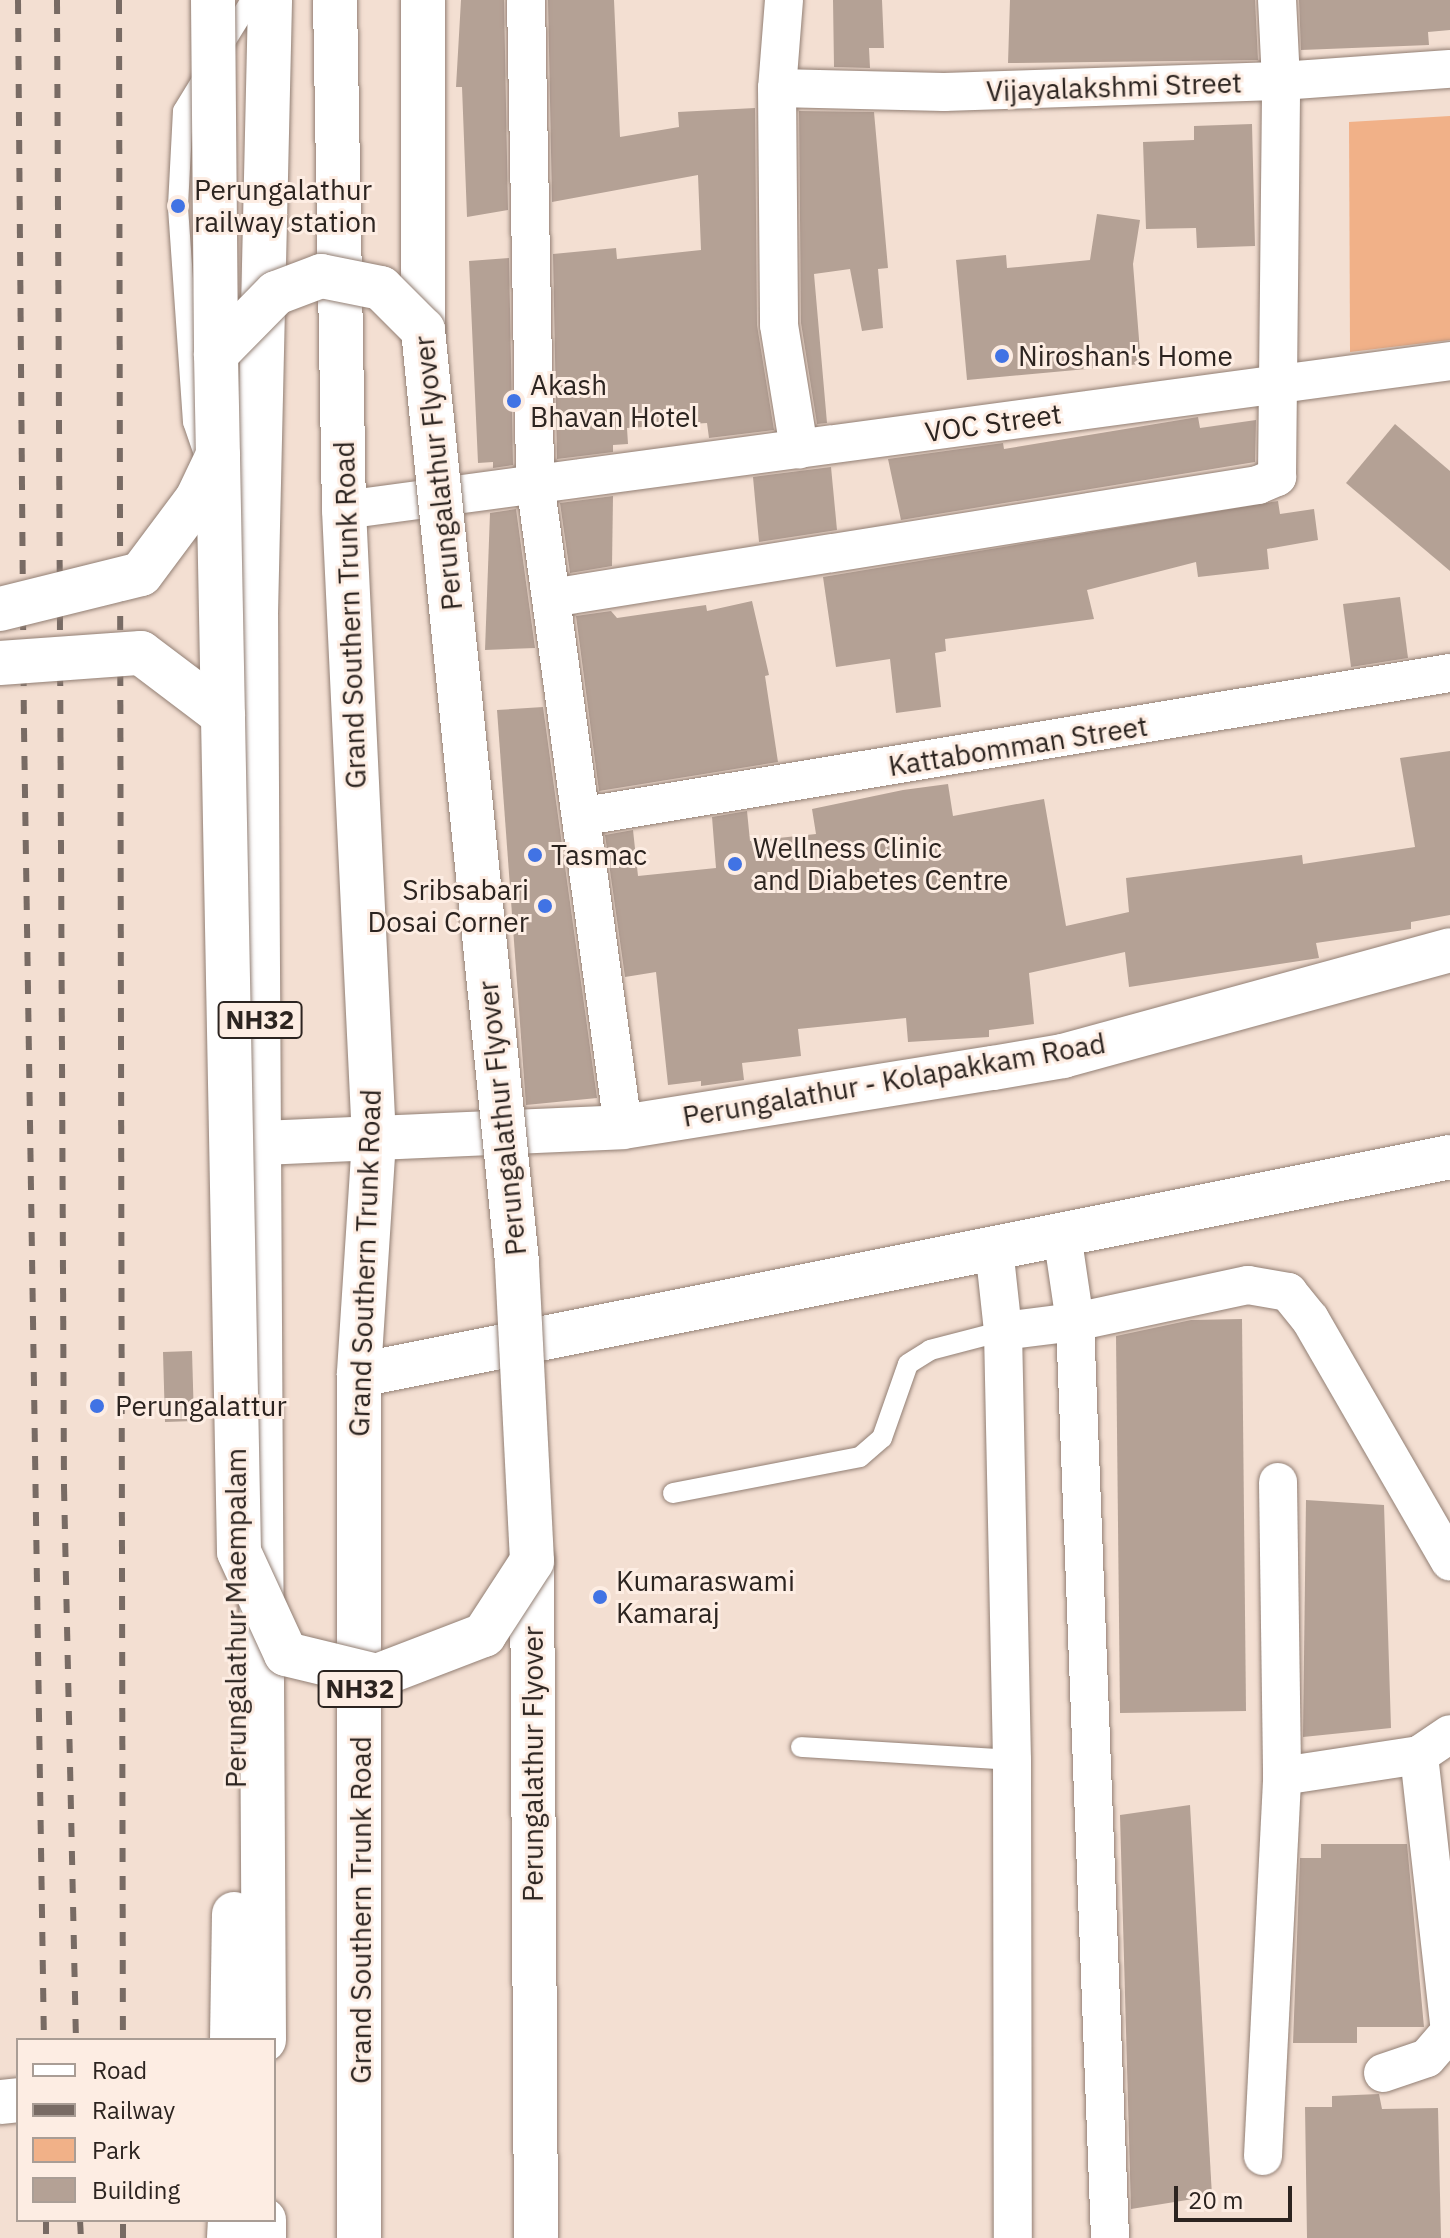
<!DOCTYPE html>
<html>
<head>
<meta charset="utf-8">
<style>
	body { margin:0 }
	#map { position:relative; width:1450px; height:2238px; overflow:hidden; background:#f3dfd2; font-family:"IBM Plex Sans",sans-serif }
	div>[style] { position:absolute }
	.green>* { inset:0; background:#f1b188 }
	.building>* { inset:0; background:#b4a195 }
	.roads { filter:drop-shadow(0 0 2px #927f74) drop-shadow(0 0 2px #927f74) }
	.service>* { height:20px; margin:-10px; padding:0 10px; transform-origin:10px; border-radius:10px; background:#fff }
	.minor>* { height:38px; margin:-19px; padding:0 19px; transform-origin:19px; border-radius:19px; background:#fff }
	.tertiary>* { height:44px; margin:-22px; padding:0 22px; transform-origin:22px; border-radius:22px; background:#fff }
	.secondary>* { height:44px; margin:-22px; padding:0 22px; transform-origin:22px; border-radius:22px; background:#fff }
	.trunk>* { height:44px; margin:-22px; padding:0 22px; transform-origin:22px; border-radius:22px; background:#fff }
	.rail>* { height:6px; margin-top:-3px; transform-origin:0; background:repeating-linear-gradient(90deg,#786b64 0 14px,transparent 0 28px) }
	.bridges { filter:drop-shadow(0 0 2px #927f74) drop-shadow(0 0 2px #927f74) }
	.secondary-bridge>* { height:44px; margin:-22px; padding:0 22px; transform-origin:22px; border-radius:22px; background:#fff }
	.trunk-bridge>* { height:44px; margin:-22px; padding:0 22px; transform-origin:22px; border-radius:22px; background:#fff }
	.dots>* { width:22px; height:22px; translate:-50% -50%; box-sizing:border-box; border:4px solid #fdede3; border-radius:50% }
	span { translate:-50% -50%; white-space:nowrap; text-align:center; line-height:1.15; -webkit-text-stroke:6px #fdede3; paint-order:stroke }
	.shield-label span { padding:2px 6px; background:#fdede3; border:2px solid; border-radius:6px; -webkit-text-stroke-width:0 }
	.shield-label { font-size:26px; color:#2c2420; font-weight:700 }
	.street-label { font-size:28px; color:#2c2420 }
	.poi-label { font-size:28px; color:#2c2420 }
	.left { translate:0 -50%; text-align:left }
	.right { translate:-100% -50%; text-align:right }
	.legend { position:absolute; left:16px; top:2038px; width:260px; height:184px; box-sizing:border-box; background:#fdede3; border:2px solid #a99d95; margin:0; padding:10px 14px; list-style:none; font-size:24px; color:#2c2420 }
	.legend li { display:flex; align-items:center; gap:16px; height:40px }
	.legend b { width:40px; border:2px solid #a99d95 }
	.scale { position:absolute; left:1174px; top:2186px; width:118px; height:36px; box-sizing:border-box; border:4px solid #2c2420; border-top:0; padding-left:10px; font-size:24px; line-height:28px; white-space:nowrap; color:#2c2420; -webkit-text-stroke:6px #fdede3; paint-order:stroke }
</style>
</head>
<body>
<div id="map">
	<div class="green">
		<i style="clip-path:polygon(1450px 116px,1450px 340px,1350px 352px,1349px 122px)"></i>
	</div>
	<div class="building">
		<i style="clip-path:polygon(461px 0,504px 0,508px 210px,467px 217px,462px 87px,456px 87px)"></i>
		<i style="clip-path:polygon(548px 0,614px 0,620px 137px,679px 127px,678px 112px,755px 108px,757px 325px,774px 430px,709px 438px,707px 423px,627px 428px,628px 444px,613px 445px,613px 452px,557px 459px,553px 254px,616px 248px,617px 259px,701px 250px,698px 175px,552px 202px)"></i>
		<i style="clip-path:polygon(833px 0,882px 0,884px 48px,869px 48px,870px 68px,834px 67px)"></i>
		<i style="clip-path:polygon(1010px 0,1255px 0,1258px 60px,1008px 63px)"></i>
		<i style="clip-path:polygon(1299px 0,1450px 0,1450px 30px,1428px 32px,1429px 45px,1301px 50px)"></i>
		<i style="clip-path:polygon(799px 111px,874px 112px,888px 268px,878px 269px,883px 328px,862px 331px,850px 269px,814px 274px,827px 423px,817px 424px,801px 323px)"></i>
		<i style="clip-path:polygon(1252px 124px,1255px 246px,1197px 248px,1196px 228px,1146px 229px,1143px 142px,1194px 140px,1194px 126px)"></i>
		<i style="clip-path:polygon(1097px 214px,1140px 220px,1133px 264px,1141px 364px,967px 380px,956px 260px,1006px 255px,1007px 268px,1090px 260px)"></i>
		<i style="clip-path:polygon(509px 258px,513px 465px,493px 468px,493px 462px,478px 463px,469px 261px)"></i>
		<i style="clip-path:polygon(1198px 417px,1200px 428px,1256px 420px,1255px 462px,901px 520px,888px 459px,1003px 443px,1004px 449px)"></i>
		<i style="clip-path:polygon(1395px 424px,1450px 471px,1450px 571px,1346px 483px)"></i>
		<i style="clip-path:polygon(831px 467px,837px 530px,759px 542px,753px 477px)"></i>
		<i style="clip-path:polygon(613px 496px,612px 566px,570px 573px,560px 503px)"></i>
		<i style="clip-path:polygon(1278px 501px,1280px 514px,1314px 509px,1318px 540px,1267px 549px,1269px 569px,1198px 577px,1196px 562px,1087px 590px,1094px 619px,945px 639px,946px 651px,935px 653px,941px 707px,896px 713px,890px 659px,836px 667px,823px 577px)"></i>
		<i style="clip-path:polygon(516px 509px,535px 648px,485px 650px,490px 513px)"></i>
		<i style="clip-path:polygon(1400px 597px,1408px 658px,1351px 667px,1343px 604px)"></i>
		<i style="clip-path:polygon(752px 601px,769px 675px,765px 676px,778px 762px,599px 791px,576px 616px,611px 611px,617px 618px,706px 605px,707px 611px)"></i>
		<i style="clip-path:polygon(543px 707px,597px 1098px,526px 1105px,497px 710px)"></i>
		<i style="clip-path:polygon(1450px 751px,1450px 915px,1411px 922px,1411px 929px,1316px 943px,1319px 958px,1129px 987px,1125px 952px,1029px 973px,1034px 1024px,989px 1030px,989px 1037px,908px 1042px,906px 1018px,798px 1029px,801px 1056px,742px 1063px,744px 1080px,701px 1086px,701px 1081px,668px 1085px,656px 972px,625px 977px,605px 835px,633px 830px,638px 876px,716px 868px,712px 817px,747px 811px,750px 841px,816px 834px,812px 809px,903px 790px,948px 784px,953px 816px,1044px 799px,1066px 926px,1129px 912px,1126px 878px,1302px 855px,1303px 864px,1415px 847px,1400px 758px)"></i>
		<i style="clip-path:polygon(1242px 1319px,1246px 1711px,1120px 1713px,1116px 1336px,1191px 1320px)"></i>
		<i style="clip-path:polygon(192px 1351px,194px 1421px,165px 1422px,163px 1352px)"></i>
		<i style="clip-path:polygon(1306px 1500px,1384px 1505px,1391px 1728px,1303px 1737px)"></i>
		<i style="clip-path:polygon(1190px 1805px,1212px 2196px,1131px 2209px,1120px 1815px)"></i>
		<i style="clip-path:polygon(1321px 1844px,1407px 1844px,1424px 2027px,1357px 2027px,1357px 2043px,1293px 2043px,1300px 1858px,1321px 1858px)"></i>
		<i style="clip-path:polygon(1379px 2094px,1382px 2109px,1438px 2108px,1441px 2238px,1307px 2238px,1305px 2107px,1332px 2107px,1332px 2096px)"></i>
	</div>
	<div class="roads">
		<div class="service">
			<i style="left:222px;top:47px;width:55px;rotate:-58.3deg"></i>
			<i style="left:204px;top:454px;width:34px;rotate:-109deg"></i>
			<i style="left:193px;top:422px;width:217px;rotate:-94deg"></i>
			<i style="left:178px;top:206px;width:95px;rotate:-87deg"></i>
			<i style="left:183px;top:111px;width:42px;rotate:-58.6deg"></i>
			<i style="left:673px;top:1493px;width:190px;rotate:-10.9deg"></i>
			<i style="left:860px;top:1457px;width:29px;rotate:-41deg"></i>
			<i style="left:882px;top:1438px;width:78px;rotate:-70.6deg"></i>
			<i style="left:908px;top:1364px;width:26px;rotate:-32deg"></i>
			<i style="left:930px;top:1350px;width:75px;rotate:-14.6deg"></i>
			<i style="left:801px;top:1747px;width:211px;rotate:3.5deg"></i>
		</div>
		<div class="minor">
			<i style="left:526px;top:0;width:482px;rotate:88.9deg"></i>
			<i style="left:535px;top:482px;width:651px;rotate:82.23deg"></i>
			<i style="left:784px;top:0;width:88px;rotate:94.5deg"></i>
			<i style="left:777px;top:88px;width:237px;rotate:89.5deg"></i>
			<i style="left:779px;top:325px;width:126px;rotate:80.8deg"></i>
			<i style="left:777px;top:88px;width:167px;rotate:1.4deg"></i>
			<i style="left:944px;top:92px;width:337px;rotate:-1.9deg"></i>
			<i style="left:1281px;top:81px;width:169px;rotate:-4.1deg"></i>
			<i style="left:344px;top:510px;width:1116px;rotate:-7.67deg"></i>
			<i style="left:551px;top:598px;width:716px;rotate:-9.08deg"></i>
			<i style="left:1258px;top:485px;width:21px;rotate:-23deg"></i>
			<i style="left:1277px;top:477px;width:396px;rotate:-89.4deg"></i>
			<i style="left:1281px;top:81px;width:81px;rotate:-92.8deg"></i>
			<i style="left:585px;top:816px;width:877px;rotate:-9.39deg"></i>
			<i style="left:1062px;top:1234px;width:89px;rotate:81.6deg"></i>
			<i style="left:1075px;top:1322px;width:917px;rotate:87.81deg"></i>
			<i style="left:994px;top:1248px;width:83px;rotate:83.8deg"></i>
			<i style="left:1003px;top:1331px;width:429px;rotate:88.8deg"></i>
			<i style="left:1012px;top:1760px;width:478px;rotate:89.9deg"></i>
			<i style="left:1003px;top:1331px;width:73px;rotate:-7.1deg"></i>
			<i style="left:1075px;top:1322px;width:177px;rotate:-12.1deg"></i>
			<i style="left:1248px;top:1285px;width:41px;rotate:9.9deg"></i>
			<i style="left:1288px;top:1292px;width:35px;rotate:51deg"></i>
			<i style="left:1310px;top:1319px;width:280px;rotate:60deg"></i>
			<i style="left:1278px;top:1482px;width:294px;rotate:89.2deg"></i>
			<i style="left:1282px;top:1776px;width:139px;rotate:-8.7deg"></i>
			<i style="left:1419px;top:1755px;width:37px;rotate:-34deg"></i>
			<i style="left:1383px;top:2073px;width:46px;rotate:-18.8deg"></i>
			<i style="left:1427px;top:2058px;width:35px;rotate:-49deg"></i>
			<i style="left:1450px;top:2032px;width:279px;rotate:-96.4deg"></i>
			<i style="left:1263px;top:2156px;width:380px;rotate:-87.1deg"></i>
		</div>
		<div class="tertiary">
			<i style="left:359px;top:1375px;width:1113px;rotate:-11.3deg"></i>
			<i style="left:0;top:2102px;width:18px;rotate:-6deg"></i>
		</div>
		<div class="secondary">
			<i style="left:261px;top:1143px;width:362px;rotate:-2.5deg"></i>
			<i style="left:623px;top:1127px;width:375px;rotate:-9.1deg"></i>
			<i style="left:993px;top:1068px;width:71px;rotate:-9.7deg"></i>
			<i style="left:1063px;top:1056px;width:401px;rotate:-15.3deg"></i>
		</div>
		<div class="trunk">
			<i style="left:335px;top:0;width:510px;rotate:88.99deg"></i>
			<i style="left:344px;top:510px;width:631px;rotate:87.27deg"></i>
			<i style="left:374px;top:1140px;width:235px;rotate:93.7deg"></i>
			<i style="left:359px;top:1375px;width:863px;rotate:90deg"></i>
			<i style="left:423px;top:330px;width:330px;rotate:-90deg"></i>
			<i style="left:532px;top:1561px;width:677px;rotate:89.66deg"></i>
			<i style="left:232px;top:2040px;width:126px;rotate:-89.1deg"></i>
			<i style="left:264px;top:2040px;width:1426px;rotate:-90.32deg"></i>
			<i style="left:256px;top:614px;width:614px;rotate:-88.69deg"></i>
			<i style="left:264px;top:2220px;width:18px;rotate:90deg"></i>
			<i style="left:229px;top:2238px;width:18px;rotate:-87deg"></i>
		</div>
	</div>
	<div class="rail">
		<i style="left:18px;top:0;width:728px;rotate:89.53deg"></i>
		<i style="left:24px;top:728px;width:1312px;rotate:89.13deg"></i>
		<i style="left:57px;top:0;width:1487px;rotate:89.73deg"></i>
		<i style="left:64px;top:1487px;width:553px;rotate:88.76deg"></i>
		<i style="left:119px;top:0;width:2040px;rotate:89.89deg"></i>
		<i style="left:46px;top:2220px;width:18px;rotate:90deg"></i>
		<i style="left:80px;top:2220px;width:18px;rotate:87deg"></i>
		<i style="left:123px;top:2238px;width:18px;rotate:-90deg"></i>
	</div>
	<div class="bridges">
		<div class="secondary-bridge">
			<i style="left:0;top:609px;width:145px;rotate:-13.9deg"></i>
			<i style="left:141px;top:574px;width:94px;rotate:-53.3deg"></i>
			<i style="left:197px;top:499px;width:49px;rotate:-64.5deg"></i>
			<i style="left:0;top:663px;width:141px;rotate:-4.1deg"></i>
			<i style="left:141px;top:653px;width:103px;rotate:37.1deg"></i>
		</div>
		<div class="trunk-bridge">
			<i style="left:213px;top:0;width:354px;rotate:89.5deg"></i>
			<i style="left:216px;top:354px;width:1198px;rotate:88.9deg"></i>
			<i style="left:239px;top:1552px;width:112px;rotate:65.3deg"></i>
			<i style="left:286px;top:1654px;width:94px;rotate:13.6deg"></i>
			<i style="left:377px;top:1676px;width:115px;rotate:-21deg"></i>
			<i style="left:484px;top:1635px;width:88px;rotate:-57deg"></i>
			<i style="left:532px;top:1561px;width:299px;rotate:-92.9deg"></i>
			<i style="left:517px;top:1262px;width:937px;rotate:-95.76deg"></i>
			<i style="left:423px;top:330px;width:59px;rotate:-135deg"></i>
			<i style="left:381px;top:288px;width:61px;rotate:-168.7deg"></i>
			<i style="left:321px;top:276px;width:48px;rotate:159.3deg"></i>
			<i style="left:276px;top:293px;width:86px;rotate:134.5deg"></i>
		</div>
	</div>
	<div class="dots">
		<i style="left:178px;top:206px;background:#4173e4"></i>
		<i style="left:1002px;top:356px;background:#4173e4"></i>
		<i style="left:514px;top:401px;background:#4173e4"></i>
		<i style="left:535px;top:855px;background:#4173e4"></i>
		<i style="left:735px;top:864px;background:#4173e4"></i>
		<i style="left:545px;top:906px;background:#4173e4"></i>
		<i style="left:97px;top:1406px;background:#4173e4"></i>
		<i style="left:600px;top:1597px;background:#4173e4"></i>
	</div>
	<div class="shield-label">
		<span style="left:260px;top:1020px">NH32</span>
		<span style="left:360px;top:1689px">NH32</span>
	</div>
	<div class="street-label">
		<span style="left:1114px;top:87px;rotate:-2deg">Vijayalakshmi Street</span>
		<span style="left:993px;top:423px;rotate:-8deg">VOC Street</span>
		<span style="left:438px;top:473px;rotate:-96deg">Perungalathur Flyover</span>
		<span style="left:350px;top:615px;rotate:-92deg">Grand Southern Trunk Road</span>
		<span style="left:1018px;top:746px;rotate:-9deg">Kattabomman Street</span>
		<span style="left:894px;top:1080px;rotate:-10deg">Perungalathur - Kolapakkam Road</span>
		<span style="left:502px;top:1118px;rotate:-96deg">Perungalathur Flyover</span>
		<span style="left:365px;top:1263px;rotate:-88deg">Grand Southern Trunk Road</span>
		<span style="left:236px;top:1618px;rotate:-90deg">Perungalathur Maempalam</span>
		<span style="left:533px;top:1764px;rotate:-90deg">Perungalathur Flyover</span>
		<span style="left:361px;top:1910px;rotate:-90deg">Grand Southern Trunk Road</span>
	</div>
	<div class="poi-label">
		<span class="left" style="left:194px;top:206px">Perungalathur<br>railway station</span>
		<span class="left" style="left:1018px;top:356px">Niroshan's Home</span>
		<span class="left" style="left:530px;top:401px">Akash<br>Bhavan Hotel</span>
		<span class="left" style="left:753px;top:864px">Wellness Clinic<br>and Diabetes Centre</span>
		<span class="left" style="left:551px;top:855px">Tasmac</span>
		<span class="right" style="left:529px;top:906px">Sribsabari<br>Dosai Corner</span>
		<span class="left" style="left:115px;top:1406px">Perungalattur</span>
		<span class="left" style="left:616px;top:1597px">Kumaraswami<br>Kamaraj</span>
	</div>
	<ul class="legend">
	<li><b style="height:10px;background:#fff"></b>Road</li>
	<li><b style="height:10px;background:#786b64"></b>Railway</li>
	<li><b style="height:22px;background:#f1b188"></b>Park</li>
	<li><b style="height:22px;background:#b4a195"></b>Building</li>
	</ul>
	<div class="scale">20 m</div>
</div>
</body>
</html>
